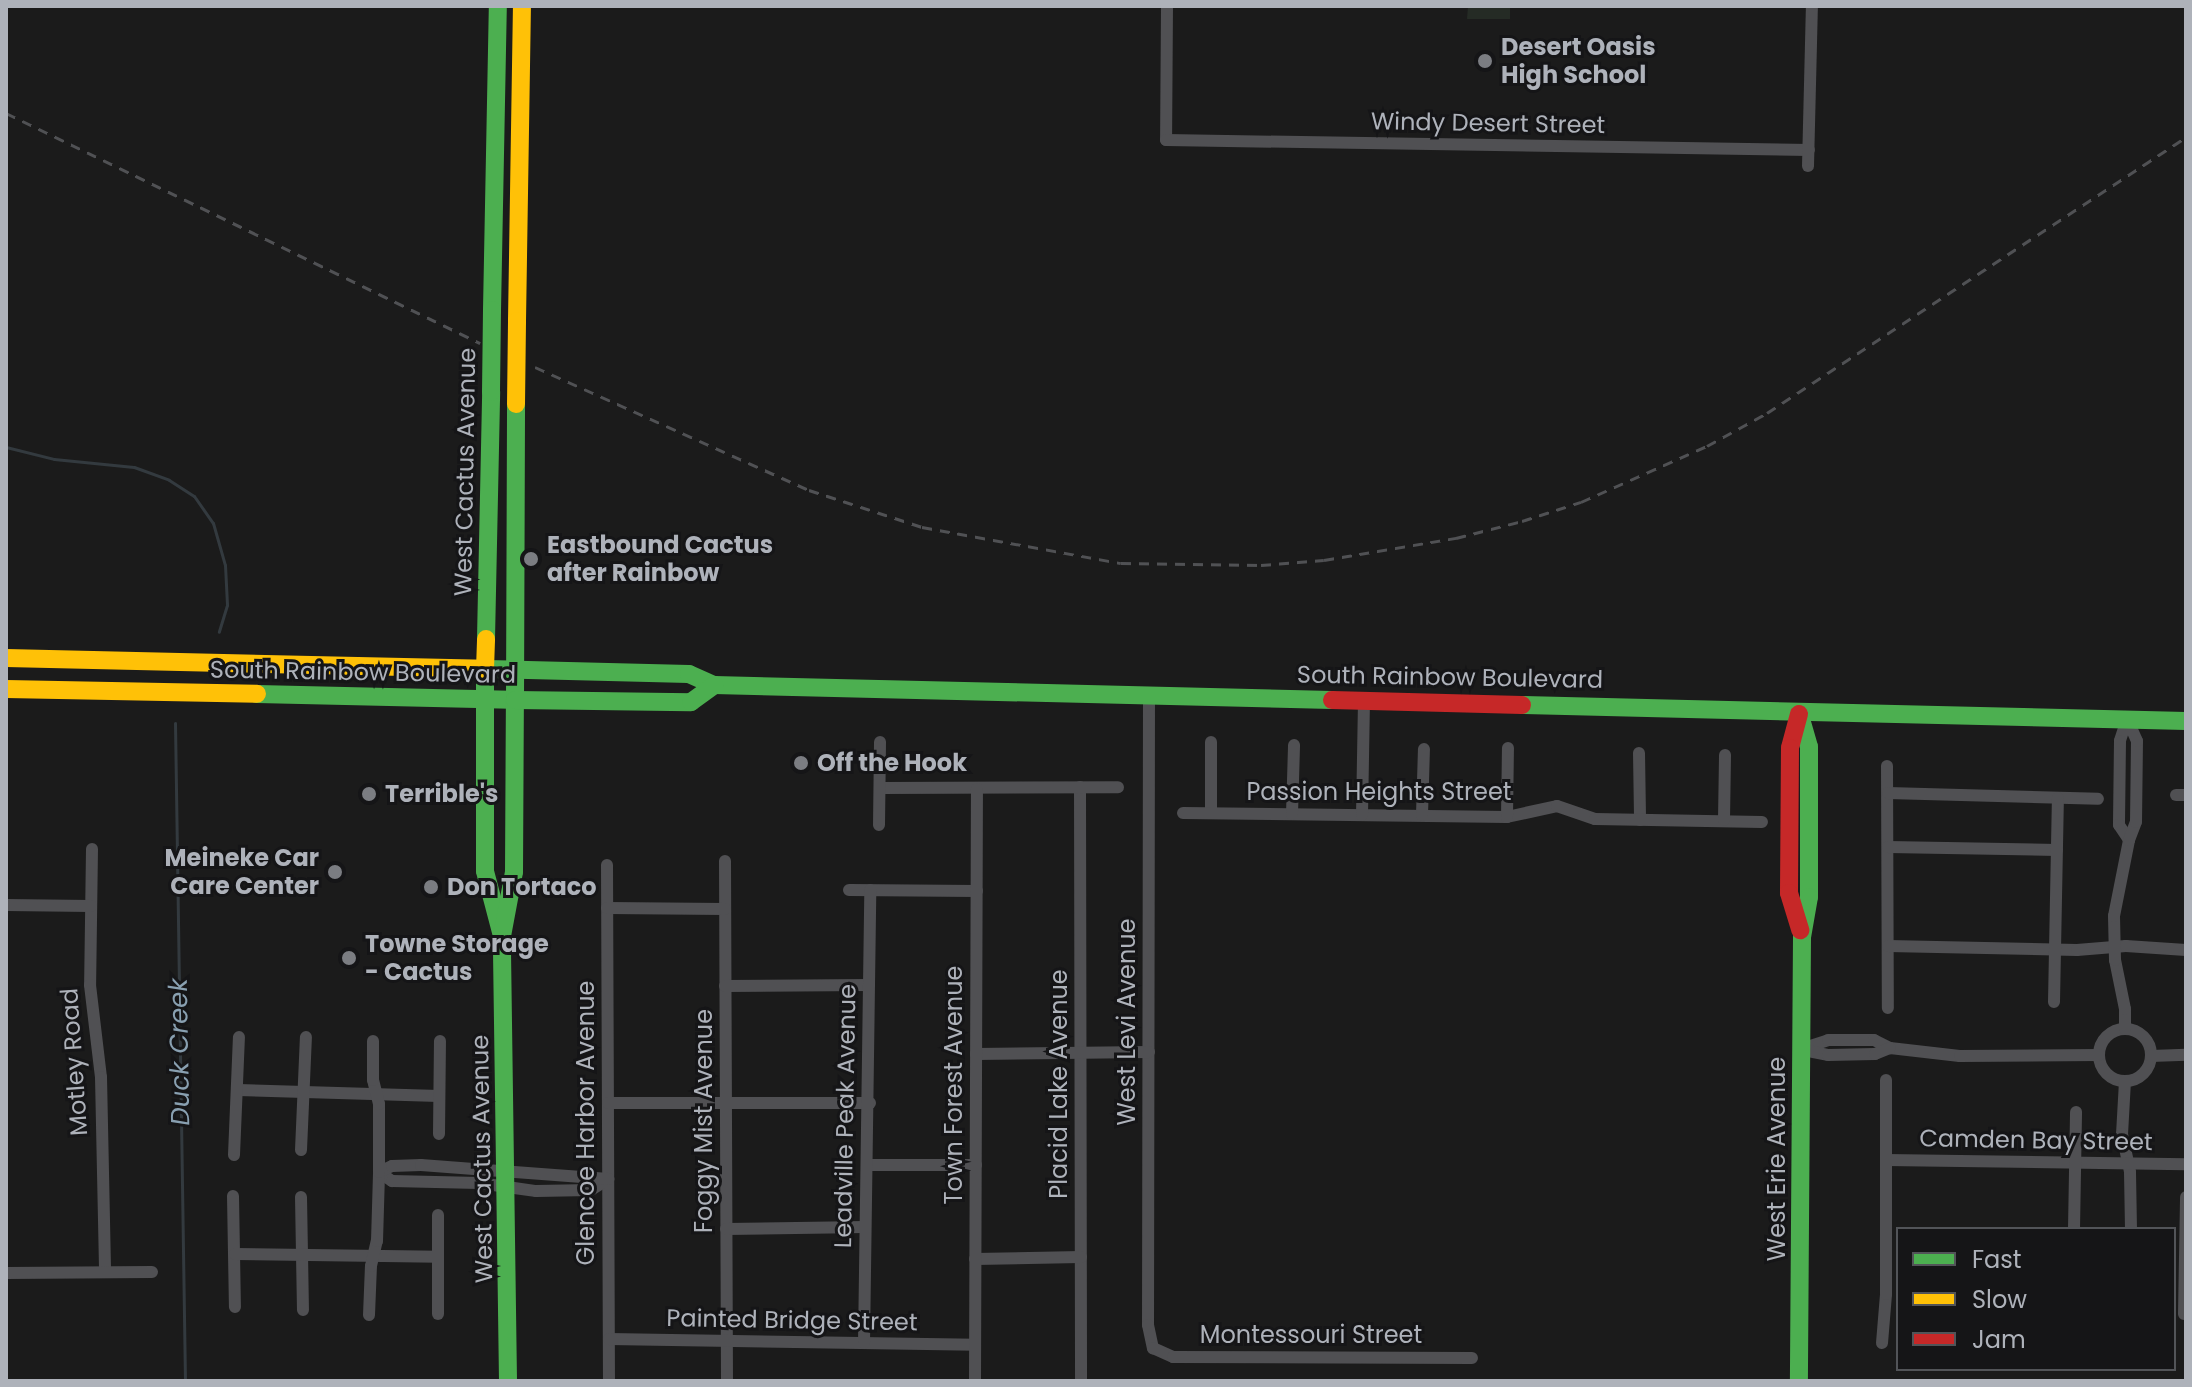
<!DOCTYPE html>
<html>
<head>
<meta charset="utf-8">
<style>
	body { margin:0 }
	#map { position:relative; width:2192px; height:1387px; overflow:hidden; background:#1b1b1b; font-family:Poppins,sans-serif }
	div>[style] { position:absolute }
	.green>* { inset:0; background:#252b25 }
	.stream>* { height:3px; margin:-1.5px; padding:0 1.5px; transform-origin:1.5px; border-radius:1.5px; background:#333a3f }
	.street>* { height:12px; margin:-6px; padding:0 6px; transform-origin:6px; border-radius:6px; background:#505053 }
	.street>.ring { margin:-6px; padding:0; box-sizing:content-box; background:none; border:12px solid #505053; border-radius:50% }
	.fast>* { height:18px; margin:-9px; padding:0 9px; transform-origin:9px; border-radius:9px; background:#4caf50 }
	.slow>* { height:18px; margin:-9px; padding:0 9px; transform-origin:9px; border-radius:9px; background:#ffc107 }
	.jam>* { height:18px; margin:-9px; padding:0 9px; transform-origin:9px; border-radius:9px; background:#c62828 }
	.rail>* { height:3px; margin-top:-1.5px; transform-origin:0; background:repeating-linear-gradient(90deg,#505154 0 10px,transparent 0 18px) }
	.fast-bridge>* { height:18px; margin:-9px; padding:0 9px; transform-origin:9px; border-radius:9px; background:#4caf50 }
	.slow-bridge>* { height:18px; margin:-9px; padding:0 9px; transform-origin:9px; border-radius:9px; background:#ffc107 }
	.dots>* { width:22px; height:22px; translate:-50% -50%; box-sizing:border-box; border:4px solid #151517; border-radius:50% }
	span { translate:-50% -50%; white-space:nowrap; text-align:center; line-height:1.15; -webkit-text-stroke:6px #151517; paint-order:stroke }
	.poi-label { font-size:24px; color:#aeb2ba; font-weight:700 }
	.left { translate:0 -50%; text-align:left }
	.right { translate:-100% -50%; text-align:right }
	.street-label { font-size:24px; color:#aeb2ba }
	.water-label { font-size:26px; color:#89a0b1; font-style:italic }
	.frame { position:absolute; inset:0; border:8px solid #aeb2ba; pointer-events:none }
	.legend { position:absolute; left:1896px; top:1227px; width:280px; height:144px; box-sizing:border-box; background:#151517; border:2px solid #525458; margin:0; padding:10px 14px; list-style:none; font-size:24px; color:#aeb2ba }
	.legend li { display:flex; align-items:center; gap:16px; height:40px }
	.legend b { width:40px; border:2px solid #525458 }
</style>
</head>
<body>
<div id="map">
	<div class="green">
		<i style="clip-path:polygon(1468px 6px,1510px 6px,1510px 19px,1467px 19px)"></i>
	</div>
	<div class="stream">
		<i style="left:6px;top:447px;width:49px;rotate:14deg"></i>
		<i style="left:54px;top:459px;width:80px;rotate:5.7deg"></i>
		<i style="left:134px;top:467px;width:37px;rotate:20deg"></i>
		<i style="left:169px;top:480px;width:30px;rotate:33deg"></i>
		<i style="left:194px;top:496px;width:33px;rotate:55deg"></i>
		<i style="left:213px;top:523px;width:44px;rotate:74.1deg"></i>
		<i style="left:225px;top:565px;width:40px;rotate:87.1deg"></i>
		<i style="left:227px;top:605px;width:28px;rotate:107deg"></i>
		<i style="left:175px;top:723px;width:658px;rotate:89.13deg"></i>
	</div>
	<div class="street">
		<i style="left:1167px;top:6px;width:134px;rotate:90.4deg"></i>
		<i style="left:1166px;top:140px;width:643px;rotate:0.89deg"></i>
		<i style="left:1808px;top:166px;width:160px;rotate:-88.6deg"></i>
		<i style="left:1149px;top:695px;width:630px;rotate:90.09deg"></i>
		<i style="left:1148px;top:1325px;width:24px;rotate:78deg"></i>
		<i style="left:1153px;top:1348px;width:22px;rotate:24deg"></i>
		<i style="left:1173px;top:1357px;width:299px;rotate:0.2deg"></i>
		<i style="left:2127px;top:719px;width:23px;rotate:108deg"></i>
		<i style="left:2120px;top:741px;width:84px;rotate:90.7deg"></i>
		<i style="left:2119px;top:825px;width:18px;rotate:56deg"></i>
		<i style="left:1211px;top:742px;width:71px;rotate:90deg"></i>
		<i style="left:1639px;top:753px;width:67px;rotate:89.1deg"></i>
		<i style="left:1887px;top:766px;width:242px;rotate:89.8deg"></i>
		<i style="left:1080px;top:787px;width:594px;rotate:89.9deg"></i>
		<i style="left:880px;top:788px;width:238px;rotate:-0.2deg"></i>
		<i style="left:1888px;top:793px;width:210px;rotate:1.6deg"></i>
		<i style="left:2176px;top:795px;width:10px"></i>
		<i style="left:1183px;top:813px;width:324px;rotate:0.7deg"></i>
		<i style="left:1507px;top:817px;width:51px;rotate:-12.4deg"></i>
		<i style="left:1557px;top:806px;width:40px;rotate:18.9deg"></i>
		<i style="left:1595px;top:819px;width:167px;rotate:1deg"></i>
		<i style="left:1292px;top:814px;width:69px;rotate:-88.3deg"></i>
		<i style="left:1362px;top:815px;width:116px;rotate:-89deg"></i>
		<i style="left:1422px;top:815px;width:66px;rotate:-88.3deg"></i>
		<i style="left:1507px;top:817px;width:69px;rotate:-89.2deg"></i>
		<i style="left:1724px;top:820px;width:65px;rotate:-89.1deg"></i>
		<i style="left:879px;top:825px;width:83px;rotate:-89.3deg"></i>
		<i style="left:1888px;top:847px;width:169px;rotate:1deg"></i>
		<i style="left:92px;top:849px;width:136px;rotate:90.8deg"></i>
		<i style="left:90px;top:985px;width:93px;rotate:83.2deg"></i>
		<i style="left:101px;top:1077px;width:195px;rotate:88.8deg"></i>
		<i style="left:725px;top:861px;width:520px;rotate:89.78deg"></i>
		<i style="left:607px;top:865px;width:516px;rotate:89.78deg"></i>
		<i style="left:849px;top:890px;width:128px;rotate:0.4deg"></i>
		<i style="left:6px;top:905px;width:85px;rotate:0.7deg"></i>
		<i style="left:607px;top:908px;width:118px;rotate:0.5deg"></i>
		<i style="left:1888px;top:946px;width:189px;rotate:1.2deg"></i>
		<i style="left:2077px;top:950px;width:49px;rotate:-4.7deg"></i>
		<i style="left:2126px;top:946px;width:60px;rotate:3.8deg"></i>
		<i style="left:725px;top:986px;width:144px;rotate:-0.4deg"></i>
		<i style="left:2054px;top:1002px;width:204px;rotate:-88.9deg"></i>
		<i class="ring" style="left:2099px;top:1029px;width:40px;height:40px"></i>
		<i style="left:2125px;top:1029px;width:20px;rotate:-90deg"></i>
		<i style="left:2125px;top:1009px;width:50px;rotate:-101.5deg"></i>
		<i style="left:2115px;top:960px;width:44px;rotate:-91.3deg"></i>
		<i style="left:2114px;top:916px;width:77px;rotate:-78.8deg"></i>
		<i style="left:2129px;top:840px;width:19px;rotate:-69deg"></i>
		<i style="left:2136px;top:822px;width:81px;rotate:-89.3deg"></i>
		<i style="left:2137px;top:741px;width:24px;rotate:-114deg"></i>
		<i style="left:1801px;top:1049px;width:28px;rotate:-18deg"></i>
		<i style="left:1828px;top:1040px;width:46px"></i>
		<i style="left:1874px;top:1040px;width:18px;rotate:27deg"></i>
		<i style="left:1890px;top:1048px;width:70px;rotate:6.5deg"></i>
		<i style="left:1960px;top:1056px;width:139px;rotate:-0.4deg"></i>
		<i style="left:1803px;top:1050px;width:25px;rotate:11deg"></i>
		<i style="left:1828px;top:1055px;width:47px;rotate:-1.2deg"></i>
		<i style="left:1875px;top:1054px;width:16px;rotate:-22deg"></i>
		<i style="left:976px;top:1054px;width:173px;rotate:-0.7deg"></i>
		<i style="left:2151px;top:1056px;width:35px;rotate:-2deg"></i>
		<i style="left:2125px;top:1081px;width:53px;rotate:93.2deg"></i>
		<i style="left:2122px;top:1134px;width:39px;rotate:78deg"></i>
		<i style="left:2130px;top:1172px;width:57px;rotate:89deg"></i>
		<i style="left:238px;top:1090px;width:201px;rotate:1.7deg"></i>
		<i style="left:608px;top:1103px;width:262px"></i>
		<i style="left:439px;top:1134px;width:93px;rotate:-89.4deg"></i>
		<i style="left:301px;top:1150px;width:113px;rotate:-87.5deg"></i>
		<i style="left:234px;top:1155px;width:118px;rotate:-87.6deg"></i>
		<i style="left:1886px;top:1160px;width:300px;rotate:0.8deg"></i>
		<i style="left:869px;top:1165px;width:107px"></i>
		<i style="left:379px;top:1172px;width:16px;rotate:35deg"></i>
		<i style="left:392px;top:1181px;width:87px;rotate:1.3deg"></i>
		<i style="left:479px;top:1183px;width:58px;rotate:8deg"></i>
		<i style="left:536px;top:1191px;width:55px;rotate:-1deg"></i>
		<i style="left:591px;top:1190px;width:20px;rotate:-33deg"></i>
		<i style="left:379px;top:1172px;width:14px;rotate:-25deg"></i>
		<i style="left:392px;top:1166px;width:29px;rotate:-2deg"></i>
		<i style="left:421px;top:1165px;width:188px;rotate:4.3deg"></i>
		<i style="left:233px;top:1196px;width:111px;rotate:89deg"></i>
		<i style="left:301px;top:1197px;width:113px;rotate:89deg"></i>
		<i style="left:726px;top:1229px;width:139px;rotate:-0.8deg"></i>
		<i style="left:2074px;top:1229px;width:117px;rotate:-89deg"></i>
		<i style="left:235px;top:1254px;width:203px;rotate:0.8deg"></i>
		<i style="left:975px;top:1259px;width:106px;rotate:-1.1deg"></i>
		<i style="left:6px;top:1273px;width:146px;rotate:-0.4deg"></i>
		<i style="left:438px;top:1314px;width:99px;rotate:-90deg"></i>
		<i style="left:2184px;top:1314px;width:117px;rotate:-89deg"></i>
		<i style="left:369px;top:1315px;width:49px;rotate:-87.7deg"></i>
		<i style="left:371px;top:1266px;width:26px;rotate:-77deg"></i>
		<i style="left:377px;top:1241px;width:69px;rotate:-88.3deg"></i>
		<i style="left:379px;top:1172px;width:68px;rotate:-90deg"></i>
		<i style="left:379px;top:1104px;width:25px;rotate:-104deg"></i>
		<i style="left:373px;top:1080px;width:39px;rotate:-90deg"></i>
		<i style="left:609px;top:1339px;width:366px;rotate:0.9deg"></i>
		<i style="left:864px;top:1343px;width:453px;rotate:-89.2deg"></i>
		<i style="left:1882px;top:1343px;width:49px;rotate:-85.3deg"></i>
		<i style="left:1886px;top:1294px;width:214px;rotate:-90deg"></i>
		<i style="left:975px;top:1381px;width:592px;rotate:-89.81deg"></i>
	</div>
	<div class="fast">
		<i style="left:492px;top:310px;width:304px;rotate:-88.9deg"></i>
		<i style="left:486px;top:639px;width:247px;rotate:-88.8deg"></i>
		<i style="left:257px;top:694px;width:258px;rotate:1.3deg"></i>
		<i style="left:515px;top:700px;width:296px;rotate:-89.8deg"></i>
		<i style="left:1522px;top:705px;width:664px;rotate:1.38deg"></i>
		<i style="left:1799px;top:712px;width:36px;rotate:74deg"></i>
		<i style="left:1809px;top:747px;width:150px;rotate:90deg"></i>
		<i style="left:1809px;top:897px;width:41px;rotate:99.9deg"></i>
		<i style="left:1802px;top:937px;width:444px;rotate:90.4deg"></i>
		<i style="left:502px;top:936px;width:67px;rotate:-104.7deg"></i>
		<i style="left:485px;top:871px;width:202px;rotate:-90deg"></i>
		<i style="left:485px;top:669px;width:204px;rotate:1.4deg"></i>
		<i style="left:689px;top:674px;width:27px;rotate:24deg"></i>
		<i style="left:714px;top:685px;width:618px;rotate:1.39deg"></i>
		<i style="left:508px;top:1381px;width:445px;rotate:-90.8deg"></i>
		<i style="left:502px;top:936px;width:65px;rotate:-79.4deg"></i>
		<i style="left:514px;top:872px;width:172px;rotate:-89.7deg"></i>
		<i style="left:515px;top:700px;width:176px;rotate:0.7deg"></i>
		<i style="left:691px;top:702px;width:29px;rotate:-36deg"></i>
	</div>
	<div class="slow">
		<i style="left:517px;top:321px;width:315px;rotate:-89.1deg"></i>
		<i style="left:6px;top:658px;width:479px;rotate:1.3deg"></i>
		<i style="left:485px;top:669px;width:30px;rotate:-88deg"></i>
		<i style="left:6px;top:689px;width:251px;rotate:1.1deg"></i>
	</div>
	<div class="jam">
		<i style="left:1332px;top:700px;width:190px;rotate:1.5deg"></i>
		<i style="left:1799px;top:714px;width:35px;rotate:105deg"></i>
		<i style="left:1790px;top:748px;width:145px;rotate:90.4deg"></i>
		<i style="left:1789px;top:893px;width:39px;rotate:73deg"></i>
	</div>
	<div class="rail">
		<i style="left:6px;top:113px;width:527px;rotate:25.88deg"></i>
		<i style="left:535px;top:367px;width:300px;rotate:24.2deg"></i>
		<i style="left:809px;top:490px;width:119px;rotate:18.1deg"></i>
		<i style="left:922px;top:527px;width:202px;rotate:10.3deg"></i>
		<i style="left:1121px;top:563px;width:140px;rotate:0.8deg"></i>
		<i style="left:1261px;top:565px;width:63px;rotate:-4.5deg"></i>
		<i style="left:1324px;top:560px;width:134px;rotate:-9.5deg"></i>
		<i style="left:1456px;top:538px;width:68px;rotate:-14.4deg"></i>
		<i style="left:1522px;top:521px;width:62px;rotate:-17.9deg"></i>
		<i style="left:1581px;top:502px;width:138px;rotate:-24deg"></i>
		<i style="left:1707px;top:446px;width:68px;rotate:-28.8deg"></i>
		<i style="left:1767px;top:413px;width:502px;rotate:-33.37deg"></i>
	</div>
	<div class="fast-bridge">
		<i style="left:491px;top:392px;width:82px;rotate:-89.3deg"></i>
	</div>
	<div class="slow-bridge">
		<i style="left:516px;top:404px;width:83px;rotate:-89.3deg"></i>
	</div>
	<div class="dots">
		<i style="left:1485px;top:61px;background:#7b7d82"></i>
		<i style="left:531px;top:559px;background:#7b7d82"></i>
		<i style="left:801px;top:763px;background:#7b7d82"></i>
		<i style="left:369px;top:794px;background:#7b7d82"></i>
		<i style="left:335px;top:872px;background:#7b7d82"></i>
		<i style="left:431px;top:887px;background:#7b7d82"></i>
		<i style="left:349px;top:958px;background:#7b7d82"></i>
	</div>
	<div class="poi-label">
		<span class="left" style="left:1501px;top:61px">Desert Oasis<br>High School</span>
		<span class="left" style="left:547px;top:559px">Eastbound Cactus<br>after Rainbow</span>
		<span class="left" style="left:817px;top:763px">Off the Hook</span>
		<span class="left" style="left:385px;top:794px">Terrible's</span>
		<span class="right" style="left:319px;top:872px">Meineke Car<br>Care Center</span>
		<span class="left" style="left:447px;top:887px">Don Tortaco</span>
		<span class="left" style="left:365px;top:958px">Towne Storage<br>- Cactus</span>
	</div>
	<div class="street-label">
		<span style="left:1488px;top:123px;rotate:1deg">Windy Desert Street</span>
		<span style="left:465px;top:472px;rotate:-89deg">West Cactus Avenue</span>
		<span style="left:363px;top:672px;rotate:1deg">South Rainbow Boulevard</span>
		<span style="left:1450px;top:677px;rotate:1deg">South Rainbow Boulevard</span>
		<span style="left:1379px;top:792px">Passion Heights Street</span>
		<span style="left:1127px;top:1022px;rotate:-90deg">West Levi Avenue</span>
		<span style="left:74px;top:1062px;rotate:-94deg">Motley Road</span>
		<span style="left:1059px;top:1084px;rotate:-90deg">Placid Lake Avenue</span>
		<span style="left:954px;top:1085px;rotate:-90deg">Town Forest Avenue</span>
		<span style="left:845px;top:1116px;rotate:-89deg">Leadville Peak Avenue</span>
		<span style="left:704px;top:1121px;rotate:-90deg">Foggy Mist Avenue</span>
		<span style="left:586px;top:1123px;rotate:-90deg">Glencoe Harbor Avenue</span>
		<span style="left:2036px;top:1140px;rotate:1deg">Camden Bay Street</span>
		<span style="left:482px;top:1159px;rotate:-91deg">West Cactus Avenue</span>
		<span style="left:1777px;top:1159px;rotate:-90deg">West Erie Avenue</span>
		<span style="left:792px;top:1320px;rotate:1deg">Painted Bridge Street</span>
		<span style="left:1311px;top:1335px">Montessouri Street</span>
	</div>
	<div class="water-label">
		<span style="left:180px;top:1052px;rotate:-91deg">Duck Creek</span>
	</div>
	<div class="frame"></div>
	<ul class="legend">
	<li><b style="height:10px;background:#4caf50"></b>Fast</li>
	<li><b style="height:10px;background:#ffc107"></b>Slow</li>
	<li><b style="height:10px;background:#c62828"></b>Jam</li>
	</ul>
</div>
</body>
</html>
